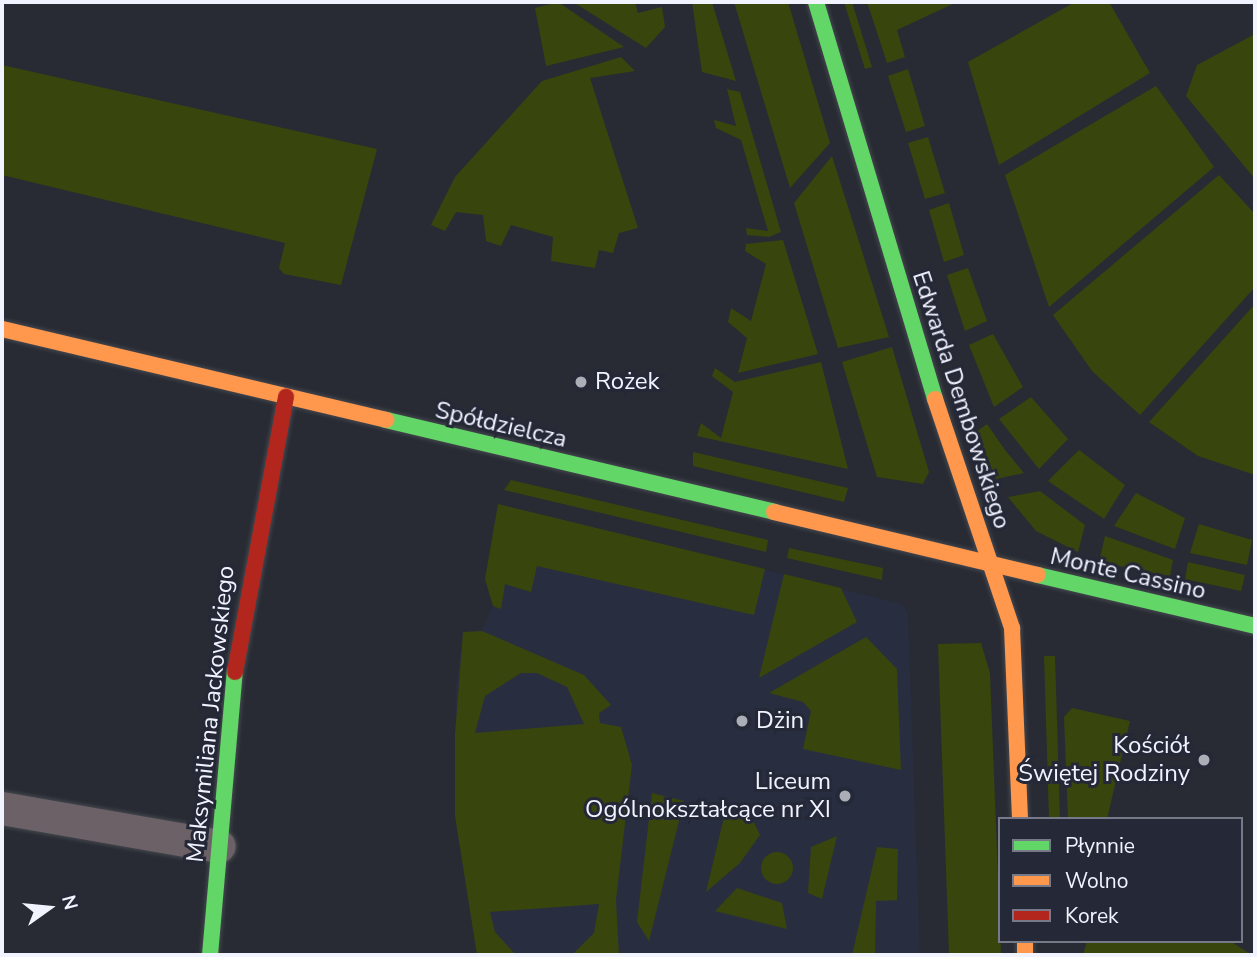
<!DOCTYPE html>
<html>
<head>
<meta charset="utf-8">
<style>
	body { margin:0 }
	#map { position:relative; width:1257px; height:957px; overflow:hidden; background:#282b33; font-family:"Nunito Sans",sans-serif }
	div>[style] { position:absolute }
	.built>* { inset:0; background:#282d40 }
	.green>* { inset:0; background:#38450d }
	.round { border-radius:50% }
	.roads { filter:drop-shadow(0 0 2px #45484f) drop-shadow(0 0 2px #45484f) }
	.street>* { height:33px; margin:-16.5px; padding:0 16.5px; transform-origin:16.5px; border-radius:16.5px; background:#6b6167 }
	.fast>* { height:16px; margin:-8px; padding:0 8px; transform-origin:8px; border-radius:8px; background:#63d668 }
	.slow>* { height:16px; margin:-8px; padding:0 8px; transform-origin:8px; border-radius:8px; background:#ff974d }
	.jam>* { height:16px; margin:-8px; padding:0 8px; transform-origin:8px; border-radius:8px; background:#b3261e }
	.dots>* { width:19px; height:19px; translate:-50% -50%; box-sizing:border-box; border:4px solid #242837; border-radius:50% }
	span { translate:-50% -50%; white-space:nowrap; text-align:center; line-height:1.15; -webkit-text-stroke:6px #242837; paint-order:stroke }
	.poi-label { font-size:24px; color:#f1f3fe }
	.left { translate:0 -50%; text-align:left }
	.right { translate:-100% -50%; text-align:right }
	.street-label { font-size:24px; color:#f1f3fe }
	.frame { position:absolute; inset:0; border:4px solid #f1f3fe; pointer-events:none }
	.legend { position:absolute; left:998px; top:817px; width:245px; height:126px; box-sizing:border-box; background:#242837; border:2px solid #767987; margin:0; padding:9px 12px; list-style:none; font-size:21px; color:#f1f3fe }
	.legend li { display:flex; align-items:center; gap:14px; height:35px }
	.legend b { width:35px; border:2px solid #767987 }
	.north { position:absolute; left:14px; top:873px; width:70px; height:70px; -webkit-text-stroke:5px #242837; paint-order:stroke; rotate:75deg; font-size:19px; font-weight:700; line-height:28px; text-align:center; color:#f1f3fe }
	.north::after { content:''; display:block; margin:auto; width:24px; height:32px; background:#f1f3fe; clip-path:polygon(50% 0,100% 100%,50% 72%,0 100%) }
</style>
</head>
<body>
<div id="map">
	<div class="built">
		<i style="clip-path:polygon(498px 504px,902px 604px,908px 612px,920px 955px,477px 955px,455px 816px,456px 684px,463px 632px,482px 630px,493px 606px,485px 579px)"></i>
	</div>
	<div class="green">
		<i style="clip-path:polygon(558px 2px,624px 47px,546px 66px,535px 8px)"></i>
		<i style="clip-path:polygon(573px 2px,635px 2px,638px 13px,662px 7px,665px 27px,646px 48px)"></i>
		<i style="clip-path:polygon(692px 2px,712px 2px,736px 81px,702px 72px)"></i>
		<i style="clip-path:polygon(734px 2px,788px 2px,830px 143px,790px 188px)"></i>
		<i style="clip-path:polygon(844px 2px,852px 2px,872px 67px,865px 69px)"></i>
		<i style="clip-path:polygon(867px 2px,957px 2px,897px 30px,905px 57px,887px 63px)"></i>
		<i style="clip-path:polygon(1075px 2px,1109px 2px,1150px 73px,999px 165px,968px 62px)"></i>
		<i style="clip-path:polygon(1255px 34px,1255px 179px,1186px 96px,1197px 65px)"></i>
		<i style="clip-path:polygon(621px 57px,635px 71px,590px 78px,638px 228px,619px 233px,613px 253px,599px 250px,595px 268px,551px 261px,553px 237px,511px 225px,501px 246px,486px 241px,483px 215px,456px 212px,445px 231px,431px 225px,455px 177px,542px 81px)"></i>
		<i style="clip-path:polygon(2px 65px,377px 149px,341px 285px,284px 274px,279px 268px,285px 243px,2px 175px)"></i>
		<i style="clip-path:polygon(908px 69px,925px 126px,906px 132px,888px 76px)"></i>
		<i style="clip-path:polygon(1156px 86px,1214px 167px,1049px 307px,1005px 175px)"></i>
		<i style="clip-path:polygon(727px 89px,740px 92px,781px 232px,769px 237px,747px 235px,746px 228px,768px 231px,741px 140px,716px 128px,714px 120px,736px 126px)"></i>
		<i style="clip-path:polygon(928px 137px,945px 193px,925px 199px,908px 143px)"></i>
		<i style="clip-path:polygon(832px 156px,889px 337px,838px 348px,794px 203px)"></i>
		<i style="clip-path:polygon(1219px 175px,1255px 214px,1255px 287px,1140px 415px,1092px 371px,1053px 315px)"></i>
		<i style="clip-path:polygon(949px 203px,964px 255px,944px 262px,929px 210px)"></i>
		<i style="clip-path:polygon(783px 240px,818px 354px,738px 373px,747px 338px,728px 322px,731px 308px,751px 321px,766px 264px,745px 251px,746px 244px)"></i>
		<i style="clip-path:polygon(968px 268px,987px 321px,965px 331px,947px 275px)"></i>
		<i style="clip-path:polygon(1255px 304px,1255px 475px,1198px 456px,1149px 422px)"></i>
		<i style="clip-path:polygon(993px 334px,1023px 387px,994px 407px,969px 345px)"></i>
		<i style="clip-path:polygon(892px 347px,929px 472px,923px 484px,877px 477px,842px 362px)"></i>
		<i style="clip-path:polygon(821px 362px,848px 469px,697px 436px,701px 423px,721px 438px,733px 392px,712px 376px,715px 368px,735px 382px)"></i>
		<i style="clip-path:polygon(1031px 397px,1068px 439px,1039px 469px,999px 419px)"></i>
		<i style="clip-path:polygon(987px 424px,1005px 450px,1024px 473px,996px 479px,976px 432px)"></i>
		<i style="clip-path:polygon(1079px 450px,1125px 485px,1104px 519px,1048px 481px)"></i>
		<i style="clip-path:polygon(693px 452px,848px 488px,844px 502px,693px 466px)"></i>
		<i style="clip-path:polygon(511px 480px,768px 540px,766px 552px,504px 490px)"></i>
		<i style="clip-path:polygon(1040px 491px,1085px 525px,1078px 552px,1036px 531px,1008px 497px)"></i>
		<i style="clip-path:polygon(1136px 493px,1185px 518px,1175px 549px,1114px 526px)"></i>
		<i style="clip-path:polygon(498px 504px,765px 569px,754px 615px,537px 566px,531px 592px,505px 584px,501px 609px,493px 606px,485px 579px)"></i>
		<i style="clip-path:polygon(1199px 524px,1252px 540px,1247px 565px,1190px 553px)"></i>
		<i style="clip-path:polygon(1105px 536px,1173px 560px,1170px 576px,1099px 562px)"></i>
		<i style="clip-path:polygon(789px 548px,883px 568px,882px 580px,787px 558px)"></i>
		<i style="clip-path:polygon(1188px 562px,1245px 575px,1241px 591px,1185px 579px)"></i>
		<i style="clip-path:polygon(784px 574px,841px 588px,857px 622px,759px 678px)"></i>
		<i style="clip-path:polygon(evenodd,482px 631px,584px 675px,611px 705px,599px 713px,600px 723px,621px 727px,632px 765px,616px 900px,619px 955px,572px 955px,594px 933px,599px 904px,490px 912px,495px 932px,516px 955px,477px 955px,455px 816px,455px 734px,463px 632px,482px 631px,521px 673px,537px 673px,567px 687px,584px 724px,475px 733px,485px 696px,521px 673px)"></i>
		<i style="clip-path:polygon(866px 637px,897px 669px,901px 770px,803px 749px,811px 711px,803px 702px,769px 693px)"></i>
		<i style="clip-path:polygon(981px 643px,990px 673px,1001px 955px,949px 955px,938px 644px)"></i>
		<i style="clip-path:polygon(1044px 656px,1055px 656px,1060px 819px,1049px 819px)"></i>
		<i style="clip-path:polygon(1072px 708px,1130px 721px,1107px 819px,1068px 819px,1064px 717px)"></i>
		<i style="clip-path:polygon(652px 793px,684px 801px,649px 941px,637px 922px)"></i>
		<i style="clip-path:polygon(739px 812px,750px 814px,760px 835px,740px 863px,706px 892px,724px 817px)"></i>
		<i style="clip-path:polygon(837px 836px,822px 899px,808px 893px,811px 847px)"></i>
		<i style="clip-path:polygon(877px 847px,898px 849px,897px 900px,876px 901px,875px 955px,852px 955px)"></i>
		<i class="round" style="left:761px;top:852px;width:32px;height:32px"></i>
		<i style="clip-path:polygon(737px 888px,782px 903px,787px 929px,715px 911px)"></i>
		<i style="clip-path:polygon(1087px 941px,1230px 941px,1252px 955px,1083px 955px)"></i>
	</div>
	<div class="roads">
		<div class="street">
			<i style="left:2px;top:808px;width:220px;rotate:9.9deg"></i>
		</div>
		<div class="fast">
			<i style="left:816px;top:2px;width:414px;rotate:73.3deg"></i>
			<i style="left:386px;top:420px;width:399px;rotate:13.3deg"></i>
			<i style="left:1038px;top:575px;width:223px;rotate:13.2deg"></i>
			<i style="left:210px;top:955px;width:284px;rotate:-85deg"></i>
		</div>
		<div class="slow">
			<i style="left:2px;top:329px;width:395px;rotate:13.3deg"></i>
			<i style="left:935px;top:399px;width:242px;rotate:71.4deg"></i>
			<i style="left:1012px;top:628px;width:191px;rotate:87.6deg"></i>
			<i style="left:774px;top:512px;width:271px;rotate:13.4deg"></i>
			<i style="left:1025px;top:941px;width:14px;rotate:90deg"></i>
		</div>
		<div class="jam">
			<i style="left:235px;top:672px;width:280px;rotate:-79.5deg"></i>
		</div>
	</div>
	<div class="dots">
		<i style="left:581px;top:382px;background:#abadb7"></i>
		<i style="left:742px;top:721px;background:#abadb7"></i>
		<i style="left:1204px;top:760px;background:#abadb7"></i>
		<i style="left:845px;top:796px;background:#abadb7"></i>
	</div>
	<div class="poi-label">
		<span class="left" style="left:595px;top:382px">Rożek</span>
		<span class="left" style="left:756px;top:721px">Dżin</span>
		<span class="right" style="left:1190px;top:760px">Kościół<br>Świętej Rodziny</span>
		<span class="right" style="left:831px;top:796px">Liceum<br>Ogólnokształcące nr XI</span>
	</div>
	<div class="street-label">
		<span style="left:961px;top:400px;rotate:72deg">Edwarda Dembowskiego</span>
		<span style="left:501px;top:425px;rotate:13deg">Spółdzielcza</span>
		<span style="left:1128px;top:574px;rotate:13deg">Monte Cassino</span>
		<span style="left:211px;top:714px;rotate:-84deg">Maksymiliana Jackowskiego</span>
	</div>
	<div class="frame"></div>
	<ul class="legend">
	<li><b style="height:9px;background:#63d668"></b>Płynnie</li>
	<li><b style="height:9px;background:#ff974d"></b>Wolno</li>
	<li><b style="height:9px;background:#b3261e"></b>Korek</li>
	</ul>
	<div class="north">N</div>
</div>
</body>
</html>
